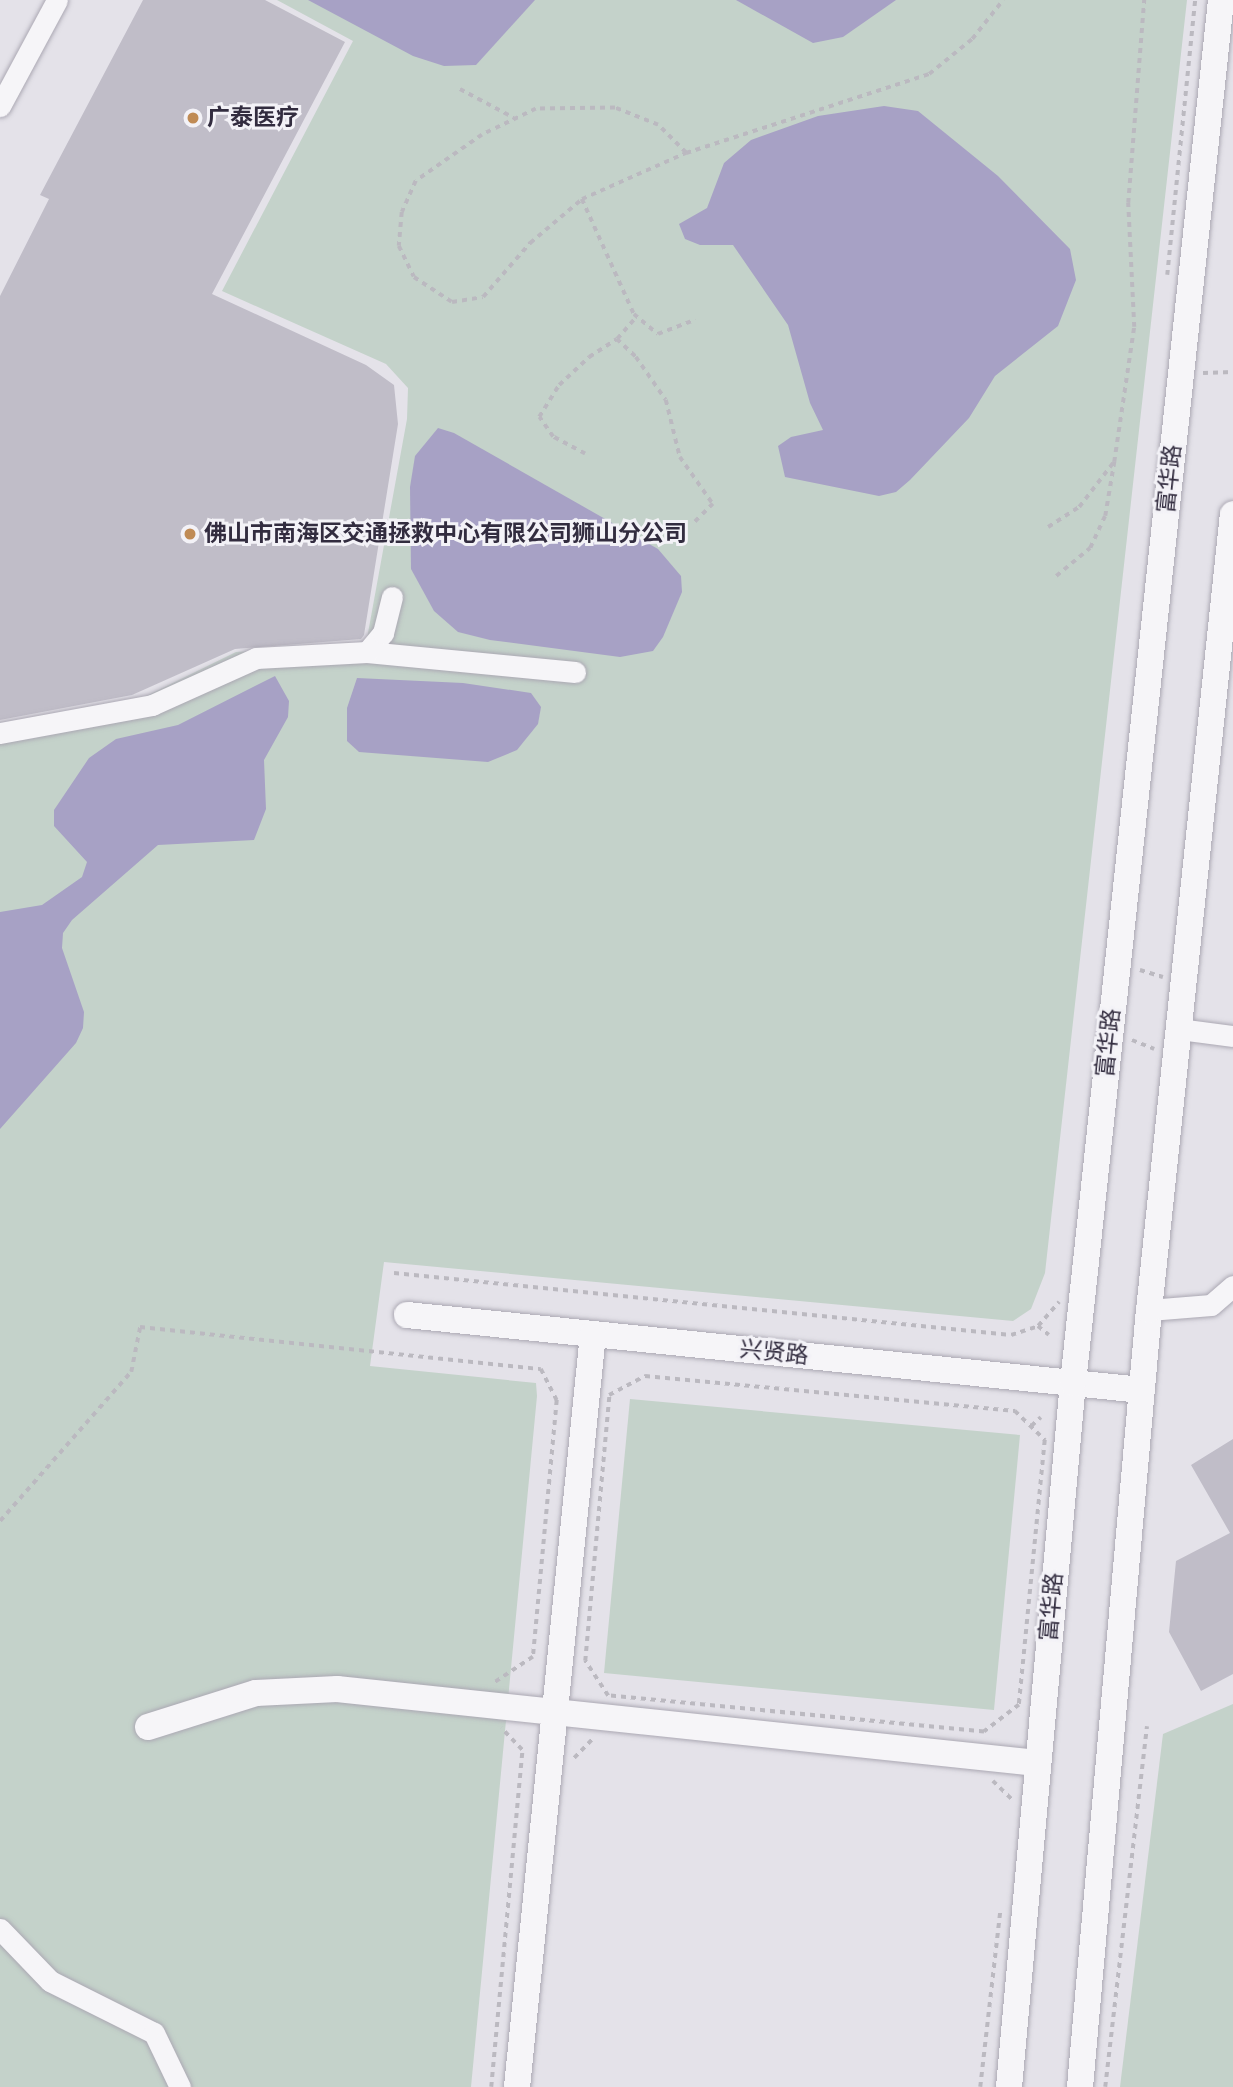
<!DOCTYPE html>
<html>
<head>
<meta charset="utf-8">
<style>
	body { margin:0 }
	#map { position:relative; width:1233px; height:2087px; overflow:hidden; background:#e4e2e9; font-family:"Varela Round","Noto Sans SC",sans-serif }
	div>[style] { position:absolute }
	.green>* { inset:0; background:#c4d2ca }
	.water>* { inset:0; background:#a7a1c5 }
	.building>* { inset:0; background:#c0bdc8 }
	.path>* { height:3.5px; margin-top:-1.75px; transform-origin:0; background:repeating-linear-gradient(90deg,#bbb9c0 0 5px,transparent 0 10px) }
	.roads { filter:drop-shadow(0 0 2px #aba8b3) drop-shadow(0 0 2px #aba8b3) }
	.minor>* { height:21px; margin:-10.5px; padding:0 10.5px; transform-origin:10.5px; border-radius:10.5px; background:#f6f5f8 }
	.tertiary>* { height:26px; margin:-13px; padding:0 13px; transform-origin:13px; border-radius:13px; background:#f6f5f8 }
	.dots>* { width:19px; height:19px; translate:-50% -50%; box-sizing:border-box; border:4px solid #f3f2f7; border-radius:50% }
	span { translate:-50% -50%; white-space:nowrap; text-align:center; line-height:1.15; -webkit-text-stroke:6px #f3f2f7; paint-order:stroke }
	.poi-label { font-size:23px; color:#322c3f; font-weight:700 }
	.left { translate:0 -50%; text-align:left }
	.street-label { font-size:23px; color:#322c3f }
</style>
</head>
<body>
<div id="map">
	<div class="green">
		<i style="clip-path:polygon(277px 0,1187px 0,1045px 1273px,1031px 1309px,1013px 1321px,384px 1262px,370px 1366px,536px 1383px,537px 1396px,471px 2087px,0 2087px,0 728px,132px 703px,236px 652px,366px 644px,407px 419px,408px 388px,386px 364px,222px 291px,353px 41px)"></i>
		<i style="clip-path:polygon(630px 1399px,1020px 1435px,994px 1710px,604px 1673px)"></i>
		<i style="clip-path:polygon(1233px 1704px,1233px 2087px,1120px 2087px,1163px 1734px)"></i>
	</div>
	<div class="water">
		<i style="clip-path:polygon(308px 0,535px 0,476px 65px,444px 66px,413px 56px)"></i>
		<i style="clip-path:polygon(736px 0,896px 0,843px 37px,813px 43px)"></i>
		<i style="clip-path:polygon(884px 106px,918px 111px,998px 176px,1070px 249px,1076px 280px,1058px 326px,995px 376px,969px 418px,910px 480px,896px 492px,879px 496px,785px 477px,778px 446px,791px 437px,823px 430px,810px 403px,788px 325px,733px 245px,700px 245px,685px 239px,679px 224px,707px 208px,724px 163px,751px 140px,818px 116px)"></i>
		<i style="clip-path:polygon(438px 428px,454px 433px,658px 549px,681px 576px,682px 592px,663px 637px,653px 651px,620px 657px,490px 640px,458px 632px,434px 611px,411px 569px,410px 487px,415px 456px)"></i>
		<i style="clip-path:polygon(275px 676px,289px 701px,288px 717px,264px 760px,266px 809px,254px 840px,158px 845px,72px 920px,63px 933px,62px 948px,84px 1012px,83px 1028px,76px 1043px,0 1129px,0 912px,42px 905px,82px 877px,87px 862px,54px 826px,54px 810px,89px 758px,116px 739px,178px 725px)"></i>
		<i style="clip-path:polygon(357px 678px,463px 683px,531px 693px,541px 707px,538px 724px,517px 750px,488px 762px,359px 752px,347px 741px,347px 708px)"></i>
	</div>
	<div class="building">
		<i style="clip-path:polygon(143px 0,265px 0,345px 42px,212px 294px,366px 365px,394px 385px,398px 424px,364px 635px,361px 639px,235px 649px,132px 695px,0 720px,0 296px,49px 199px,40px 195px)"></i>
		<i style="clip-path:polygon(1233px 1439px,1233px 1674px,1201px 1691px,1169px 1632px,1176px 1561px,1230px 1533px,1191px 1465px)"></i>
	</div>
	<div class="path">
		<i style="left:460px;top:89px;width:61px;rotate:28.2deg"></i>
		<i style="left:686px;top:153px;width:40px;rotate:-135deg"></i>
		<i style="left:658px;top:125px;width:46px;rotate:-158.4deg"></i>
		<i style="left:615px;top:108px;width:79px;rotate:179.3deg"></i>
		<i style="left:536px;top:109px;width:60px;rotate:154.3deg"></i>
		<i style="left:482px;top:135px;width:80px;rotate:145.1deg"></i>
		<i style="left:416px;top:181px;width:34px;rotate:114deg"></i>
		<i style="left:402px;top:212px;width:34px;rotate:95deg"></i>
		<i style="left:399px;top:246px;width:34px;rotate:64deg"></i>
		<i style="left:414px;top:277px;width:45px;rotate:33.3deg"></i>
		<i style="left:452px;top:302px;width:31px;rotate:-9deg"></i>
		<i style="left:483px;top:297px;width:72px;rotate:-49deg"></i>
		<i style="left:530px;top:243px;width:68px;rotate:-40.2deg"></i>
		<i style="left:582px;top:199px;width:114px;rotate:-23.9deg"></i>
		<i style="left:686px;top:153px;width:256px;rotate:-18deg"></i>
		<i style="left:929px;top:74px;width:55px;rotate:-39.1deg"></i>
		<i style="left:972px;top:39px;width:50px;rotate:-51.5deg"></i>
		<i style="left:582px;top:199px;width:126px;rotate:65.7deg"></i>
		<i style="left:634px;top:314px;width:31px;rotate:40deg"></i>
		<i style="left:658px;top:334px;width:40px;rotate:-21deg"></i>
		<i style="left:1167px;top:275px;width:276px;rotate:-84.2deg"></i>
		<i style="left:617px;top:339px;width:26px;rotate:43deg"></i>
		<i style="left:636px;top:357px;width:52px;rotate:55.1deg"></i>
		<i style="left:666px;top:400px;width:59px;rotate:76.2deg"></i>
		<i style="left:680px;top:457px;width:57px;rotate:54.9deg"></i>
		<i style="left:713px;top:504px;width:30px;rotate:135deg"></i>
		<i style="left:1203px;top:373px;width:30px;rotate:-2deg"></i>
		<i style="left:585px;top:454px;width:36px;rotate:-152deg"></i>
		<i style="left:553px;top:437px;width:24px;rotate:-125deg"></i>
		<i style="left:539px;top:417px;width:38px;rotate:-58deg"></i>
		<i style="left:559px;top:385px;width:41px;rotate:-43deg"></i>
		<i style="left:589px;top:357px;width:33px;rotate:-33deg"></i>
		<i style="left:617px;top:339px;width:30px;rotate:-49deg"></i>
		<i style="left:1048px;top:527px;width:37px;rotate:-33deg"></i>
		<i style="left:1079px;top:507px;width:56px;rotate:-52.3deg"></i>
		<i style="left:1056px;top:576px;width:44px;rotate:-39.5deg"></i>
		<i style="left:1090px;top:548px;width:35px;rotate:-65deg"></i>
		<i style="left:1105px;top:516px;width:55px;rotate:-80.5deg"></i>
		<i style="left:1114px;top:462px;width:136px;rotate:-81.6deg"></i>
		<i style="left:1134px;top:327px;width:124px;rotate:-92.8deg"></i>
		<i style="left:1128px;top:203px;width:204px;rotate:-85.5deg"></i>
		<i style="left:1140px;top:970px;width:24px;rotate:17deg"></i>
		<i style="left:1132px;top:1040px;width:24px;rotate:22deg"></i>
		<i style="left:394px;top:1273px;width:620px;rotate:5.74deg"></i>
		<i style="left:1011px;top:1335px;width:28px;rotate:-18deg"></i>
		<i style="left:1038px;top:1326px;width:32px;rotate:-49deg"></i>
		<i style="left:1038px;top:1326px;width:14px;rotate:39deg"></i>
		<i style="left:645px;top:1376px;width:372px;rotate:5.4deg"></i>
		<i style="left:1015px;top:1411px;width:42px;rotate:44deg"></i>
		<i style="left:1045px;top:1440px;width:266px;rotate:95.6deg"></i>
		<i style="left:1019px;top:1705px;width:44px;rotate:142.4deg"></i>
		<i style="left:984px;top:1732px;width:378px;rotate:-174.5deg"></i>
		<i style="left:608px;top:1696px;width:42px;rotate:-123.3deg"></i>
		<i style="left:585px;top:1661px;width:267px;rotate:-84.8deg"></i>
		<i style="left:609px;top:1395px;width:41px;rotate:-27.8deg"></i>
		<i style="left:1031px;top:1426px;width:13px;rotate:-42deg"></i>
		<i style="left:0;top:1521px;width:198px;rotate:-48.7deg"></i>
		<i style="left:131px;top:1372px;width:46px;rotate:-78.7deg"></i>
		<i style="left:140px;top:1327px;width:403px;rotate:6deg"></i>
		<i style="left:541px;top:1369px;width:35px;rotate:63deg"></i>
		<i style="left:557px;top:1400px;width:258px;rotate:95.3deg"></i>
		<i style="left:533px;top:1657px;width:47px;rotate:146.3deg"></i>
		<i style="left:574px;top:1758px;width:28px;rotate:-46deg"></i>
		<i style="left:993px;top:1781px;width:28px;rotate:44deg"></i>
		<i style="left:491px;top:2087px;width:338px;rotate:-84.7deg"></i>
		<i style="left:522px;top:1750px;width:30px;rotate:-134deg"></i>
		<i style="left:980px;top:2087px;width:176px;rotate:-83.5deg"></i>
		<i style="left:1105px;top:2087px;width:363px;rotate:-83.4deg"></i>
	</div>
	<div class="roads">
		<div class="minor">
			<i style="left:0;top:106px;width:120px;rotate:-61.7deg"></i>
			<i style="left:367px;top:652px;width:209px;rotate:5.5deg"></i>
			<i style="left:0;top:733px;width:155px;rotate:-10.4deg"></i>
			<i style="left:152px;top:705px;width:114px;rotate:-24.3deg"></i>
			<i style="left:256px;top:658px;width:111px;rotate:-3.1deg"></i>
			<i style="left:367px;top:652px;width:25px;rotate:-50deg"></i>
			<i style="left:383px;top:633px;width:37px;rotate:-76deg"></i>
			<i style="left:1179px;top:1029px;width:54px;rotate:7.4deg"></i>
			<i style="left:1149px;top:1310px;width:62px;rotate:-4.6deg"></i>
			<i style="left:1211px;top:1305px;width:29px;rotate:-41deg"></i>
			<i style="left:0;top:1929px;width:72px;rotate:46.1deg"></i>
			<i style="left:50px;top:1981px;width:116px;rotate:26.6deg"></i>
			<i style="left:154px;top:2033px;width:60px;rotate:64.3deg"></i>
		</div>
		<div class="tertiary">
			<i style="left:407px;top:1315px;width:738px;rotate:5.83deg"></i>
			<i style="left:148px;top:1727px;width:113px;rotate:-17.5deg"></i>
			<i style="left:256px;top:1693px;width:81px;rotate:-2.8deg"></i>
			<i style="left:337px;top:1689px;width:704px;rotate:6.03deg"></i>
			<i style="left:517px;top:2087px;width:757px;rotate:-84.24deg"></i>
			<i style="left:1009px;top:2087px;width:707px;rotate:-84.81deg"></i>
			<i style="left:1073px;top:1383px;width:1391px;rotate:-83.89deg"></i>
			<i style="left:1080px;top:2087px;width:780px;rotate:-84.93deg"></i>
			<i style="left:1149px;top:1310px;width:800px;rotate:-83.98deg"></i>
		</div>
	</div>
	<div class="dots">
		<i style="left:193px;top:118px;background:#c08b55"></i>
		<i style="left:190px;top:534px;background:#c08b55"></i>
	</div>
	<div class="poi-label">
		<span class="left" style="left:207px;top:118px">广泰医疗</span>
		<span class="left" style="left:204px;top:534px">佛山市南海区交通拯救中心有限公司狮山分公司</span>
	</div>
	<div class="street-label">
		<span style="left:1170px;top:479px;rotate:-84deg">富华路</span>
		<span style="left:1109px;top:1043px;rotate:-84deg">富华路</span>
		<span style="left:774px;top:1353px;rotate:6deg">兴贤路</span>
		<span style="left:1052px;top:1607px;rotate:-85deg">富华路</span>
	</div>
</div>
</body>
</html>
